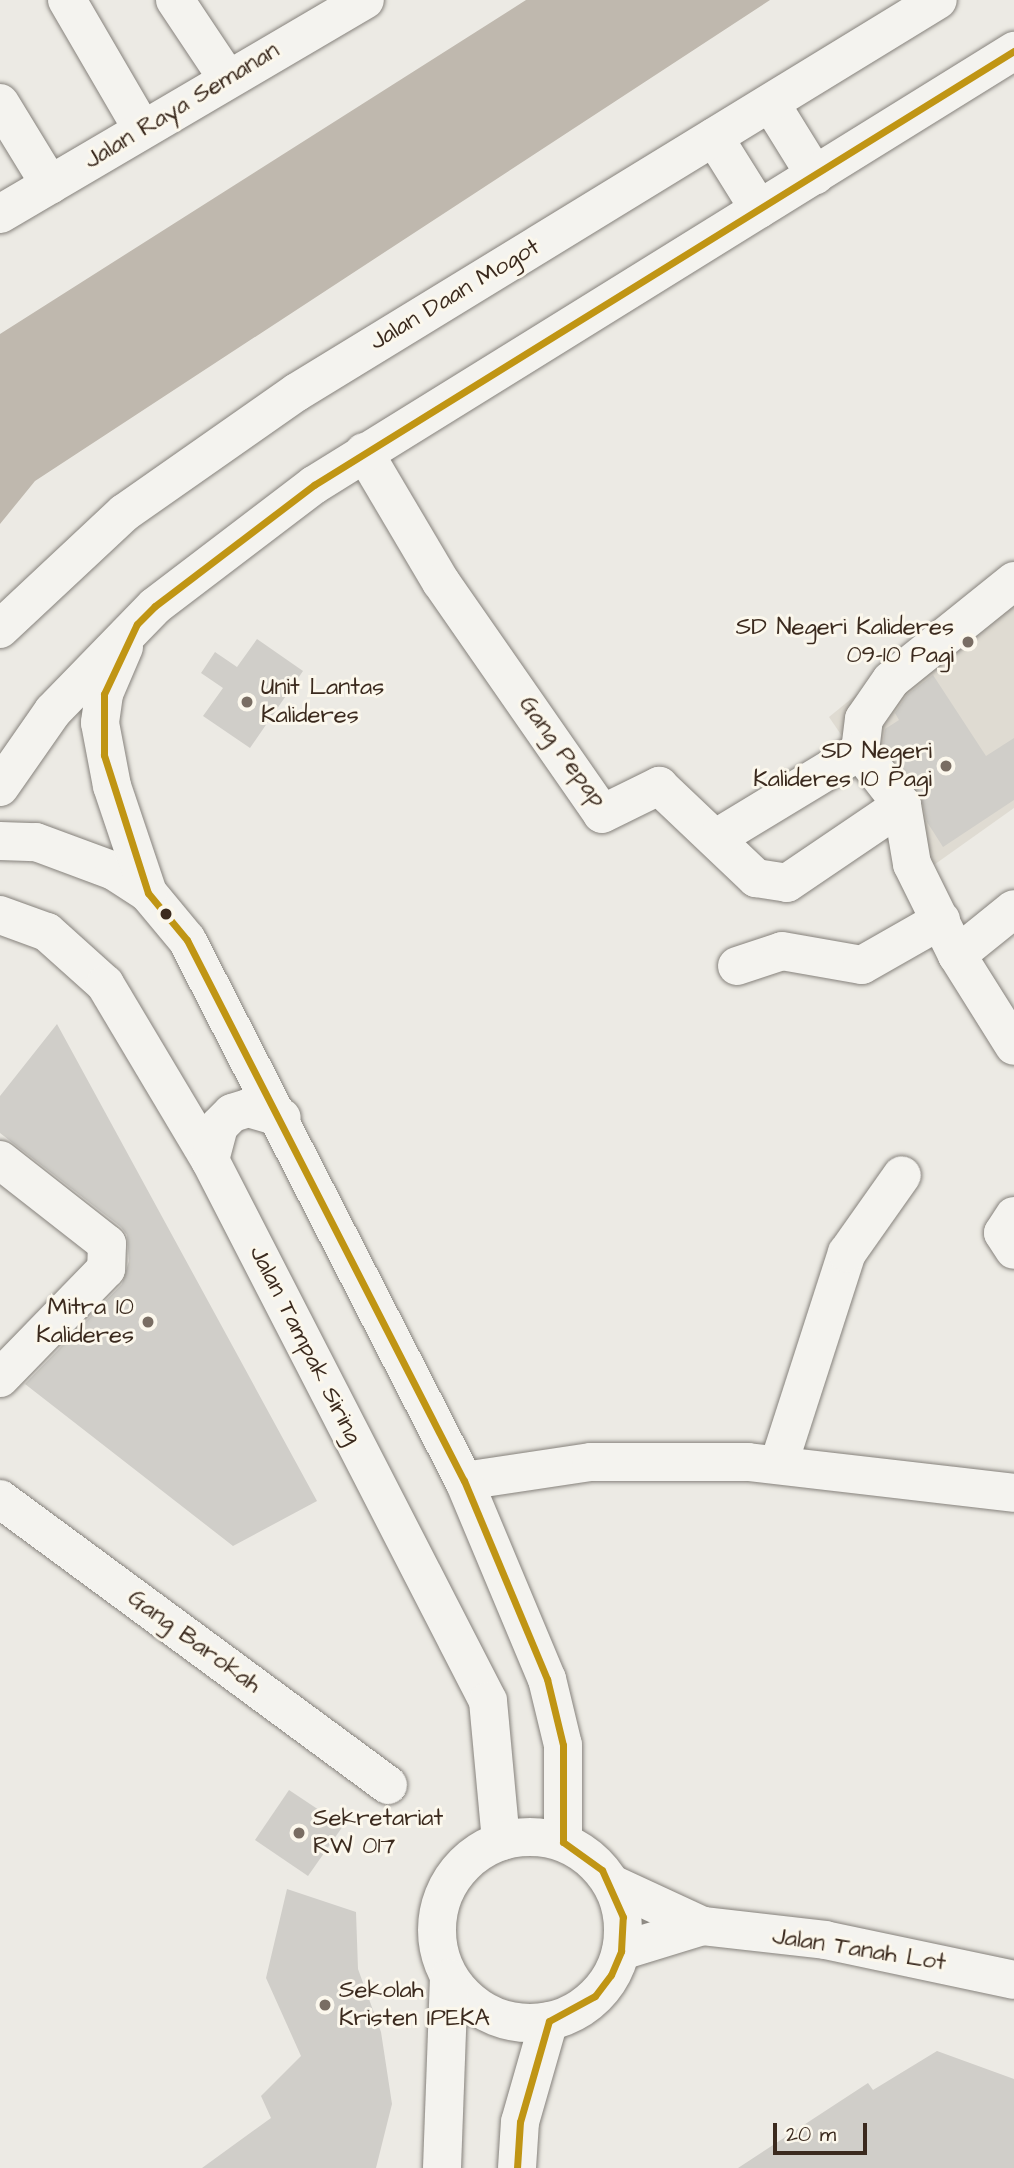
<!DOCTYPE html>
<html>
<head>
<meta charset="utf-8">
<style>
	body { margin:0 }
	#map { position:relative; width:1014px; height:2168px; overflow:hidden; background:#eceae4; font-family:"Architects Daughter",sans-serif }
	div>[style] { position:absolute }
	.built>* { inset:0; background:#dfdbd2 }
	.water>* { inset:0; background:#bfb8ae }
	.building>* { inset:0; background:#d0cec9 }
	.roads { filter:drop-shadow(0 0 2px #86827c) drop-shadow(0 0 2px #86827c) }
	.minor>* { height:38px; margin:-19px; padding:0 19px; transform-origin:19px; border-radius:19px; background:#f4f3ef }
	.major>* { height:38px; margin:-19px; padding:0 19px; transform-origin:19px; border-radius:19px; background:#f4f3ef }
	.major>.ring { margin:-19px; padding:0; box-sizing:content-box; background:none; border:38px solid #f4f3ef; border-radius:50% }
	.highway>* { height:38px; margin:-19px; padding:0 19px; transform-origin:19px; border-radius:19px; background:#f4f3ef }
	.bus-1>* { height:7px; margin:-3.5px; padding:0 3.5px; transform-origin:3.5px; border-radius:3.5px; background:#c09514 }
	.dots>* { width:19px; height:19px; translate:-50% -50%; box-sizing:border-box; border:4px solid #fbf7ec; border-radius:50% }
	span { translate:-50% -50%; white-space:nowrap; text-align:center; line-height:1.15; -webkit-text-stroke:6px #fbf7ec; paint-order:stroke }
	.street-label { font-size:24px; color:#3b2a1e }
	.poi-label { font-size:24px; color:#3b2a1e }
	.right { translate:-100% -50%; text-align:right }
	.left { translate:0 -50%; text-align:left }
	.scale { position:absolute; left:773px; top:2123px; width:94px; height:32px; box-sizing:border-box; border:4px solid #3b2a1e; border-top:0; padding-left:9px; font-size:21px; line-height:24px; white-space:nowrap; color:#3b2a1e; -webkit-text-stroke:5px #fbf7ec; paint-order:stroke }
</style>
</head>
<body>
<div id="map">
	<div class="built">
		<i style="clip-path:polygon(1014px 566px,1014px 808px,931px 867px,829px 717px)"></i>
	</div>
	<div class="water">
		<i style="clip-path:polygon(526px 0,770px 0,35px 481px,0 524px,0 334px)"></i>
	</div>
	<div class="building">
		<i style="clip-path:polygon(257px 639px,303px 671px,250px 748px,203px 716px,223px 688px,201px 673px,215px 652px,237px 667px)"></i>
		<i style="clip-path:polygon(933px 675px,986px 756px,1014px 738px,1014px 800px,943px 847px,927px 822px,920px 793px,883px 745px,885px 729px,899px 720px,895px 713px,907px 695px)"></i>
		<i style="clip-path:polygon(57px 1024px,317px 1501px,233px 1546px,25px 1384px,122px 1284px,129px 1261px,127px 1235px,121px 1227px,0 1133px,0 1096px)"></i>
		<i style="clip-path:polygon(289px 1790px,343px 1826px,308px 1876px,255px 1840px)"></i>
		<i style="clip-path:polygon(287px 1889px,356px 1912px,358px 1969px,381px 2032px,392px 2104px,376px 2168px,202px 2168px,271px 2118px,261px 2096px,301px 2056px,266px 1978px)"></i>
		<i style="clip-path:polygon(937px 2051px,1014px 2079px,1014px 2168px,738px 2168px,868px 2083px,873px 2090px)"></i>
	</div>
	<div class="roads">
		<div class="minor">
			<i style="left:67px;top:0;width:149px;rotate:59.8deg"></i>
			<i style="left:175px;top:0;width:94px;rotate:56.3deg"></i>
			<i style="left:0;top:103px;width:96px;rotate:58.6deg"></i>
			<i style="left:0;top:214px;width:423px;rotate:-30.4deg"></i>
			<i style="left:364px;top:452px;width:151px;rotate:59.4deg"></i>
			<i style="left:441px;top:582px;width:282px;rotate:55.2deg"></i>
			<i style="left:602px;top:814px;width:64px;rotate:-26.2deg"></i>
			<i style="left:659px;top:786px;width:134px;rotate:43.5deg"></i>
			<i style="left:756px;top:878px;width:31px;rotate:9deg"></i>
			<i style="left:787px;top:883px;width:139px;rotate:-34.1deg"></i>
			<i style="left:860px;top:751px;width:32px;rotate:-83deg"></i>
			<i style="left:864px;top:719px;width:47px;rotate:-55.3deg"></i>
			<i style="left:891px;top:680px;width:158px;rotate:-38.8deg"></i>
			<i style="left:718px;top:837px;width:166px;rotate:-31.2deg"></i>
			<i style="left:860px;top:751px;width:68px;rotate:52.1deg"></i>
			<i style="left:902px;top:805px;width:60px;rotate:80.4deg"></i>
			<i style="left:912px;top:864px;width:102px;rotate:63.7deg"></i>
			<i style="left:957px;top:955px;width:107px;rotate:57.9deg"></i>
			<i style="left:957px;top:955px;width:73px;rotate:-38.9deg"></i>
			<i style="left:737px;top:966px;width:47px;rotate:-18.4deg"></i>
			<i style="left:782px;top:951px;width:81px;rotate:9.9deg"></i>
			<i style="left:862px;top:965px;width:91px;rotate:-29.7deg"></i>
			<i style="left:0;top:1160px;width:136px;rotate:38.1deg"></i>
			<i style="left:107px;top:1244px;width:25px;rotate:92deg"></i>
			<i style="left:106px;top:1269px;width:152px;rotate:134.2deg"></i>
			<i style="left:1014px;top:1216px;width:20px;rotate:123deg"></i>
			<i style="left:1003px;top:1233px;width:20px;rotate:57deg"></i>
			<i style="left:779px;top:1463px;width:221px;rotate:-72.1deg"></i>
			<i style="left:847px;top:1253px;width:95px;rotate:-54.8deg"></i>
			<i style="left:464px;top:1481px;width:128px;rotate:-8.5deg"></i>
			<i style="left:591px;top:1462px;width:157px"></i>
			<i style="left:748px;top:1462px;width:268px;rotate:6.6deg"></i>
			<i style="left:0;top:1499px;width:482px;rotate:36.4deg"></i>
		</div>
		<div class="major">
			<i style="left:0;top:841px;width:36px;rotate:2deg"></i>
			<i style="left:36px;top:842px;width:83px;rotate:20.4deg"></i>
			<i style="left:114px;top:871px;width:40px;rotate:32.9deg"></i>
			<i style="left:148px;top:893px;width:61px;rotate:50.3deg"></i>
			<i style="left:187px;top:940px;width:608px;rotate:62.89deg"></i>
			<i style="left:464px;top:1481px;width:215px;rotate:67.3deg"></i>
			<i style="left:547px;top:1679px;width:68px;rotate:76.4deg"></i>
			<i style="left:563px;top:1745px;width:97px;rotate:90deg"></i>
			<i style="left:0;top:915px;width:50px;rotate:19.9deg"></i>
			<i style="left:47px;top:932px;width:78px;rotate:41.9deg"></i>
			<i style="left:105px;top:984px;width:205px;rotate:59.2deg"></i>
			<i style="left:210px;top:1160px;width:608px;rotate:62.8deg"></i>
			<i style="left:488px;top:1701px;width:141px;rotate:84.7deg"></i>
			<i style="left:210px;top:1160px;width:35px;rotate:-75deg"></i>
			<i style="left:219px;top:1126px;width:18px;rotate:-45deg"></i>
			<i style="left:232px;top:1113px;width:17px;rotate:-17deg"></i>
			<i style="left:248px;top:1108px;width:35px;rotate:16deg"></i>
			<i class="ring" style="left:437px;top:1837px;width:148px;height:148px"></i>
			<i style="left:612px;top:1884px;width:100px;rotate:24.8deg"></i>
			<i style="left:703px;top:1926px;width:123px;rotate:6.5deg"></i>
			<i style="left:825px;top:1940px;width:193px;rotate:11.9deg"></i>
			<i style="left:621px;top:1951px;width:86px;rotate:-17deg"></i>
			<i style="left:442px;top:2168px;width:190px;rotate:-87.9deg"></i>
			<i style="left:517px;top:2168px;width:46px;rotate:-86.3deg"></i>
			<i style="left:520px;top:2122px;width:105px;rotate:-74deg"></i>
		</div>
		<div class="highway">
			<i style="left:771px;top:104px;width:84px;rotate:58.2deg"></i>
			<i style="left:714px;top:137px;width:85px;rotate:58deg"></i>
			<i style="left:0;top:629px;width:170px;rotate:-43.1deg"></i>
			<i style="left:124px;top:513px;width:211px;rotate:-35deg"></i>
			<i style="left:297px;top:392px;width:751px;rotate:-31.45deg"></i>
			<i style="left:124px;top:647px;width:51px;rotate:113.1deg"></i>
			<i style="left:104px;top:694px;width:29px;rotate:98deg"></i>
			<i style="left:100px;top:723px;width:64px;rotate:79.2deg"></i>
			<i style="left:112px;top:786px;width:113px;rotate:71.4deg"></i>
			<i style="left:0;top:787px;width:93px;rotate:-55.1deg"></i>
			<i style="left:53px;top:711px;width:146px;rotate:-45.8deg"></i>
			<i style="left:155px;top:606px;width:200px;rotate:-37.3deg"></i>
			<i style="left:314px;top:485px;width:824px;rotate:-31.8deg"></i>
		</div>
	</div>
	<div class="bus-1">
		<i style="left:517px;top:2168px;width:46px;rotate:-86.3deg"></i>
		<i style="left:520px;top:2122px;width:105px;rotate:-74deg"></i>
		<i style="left:549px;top:2021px;width:52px;rotate:-28.5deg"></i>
		<i style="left:595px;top:1996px;width:26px;rotate:-53deg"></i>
		<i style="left:611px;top:1975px;width:26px;rotate:-67deg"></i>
		<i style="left:621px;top:1951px;width:34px;rotate:-87deg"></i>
		<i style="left:623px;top:1917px;width:51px;rotate:-114.1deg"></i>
		<i style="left:602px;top:1870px;width:48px;rotate:-144.3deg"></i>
		<i style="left:563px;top:1842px;width:97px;rotate:-90deg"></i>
		<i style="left:563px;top:1745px;width:68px;rotate:-103.6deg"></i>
		<i style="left:547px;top:1679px;width:215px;rotate:-112.7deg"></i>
		<i style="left:464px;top:1481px;width:608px;rotate:-117.11deg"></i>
		<i style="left:187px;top:940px;width:61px;rotate:-129.7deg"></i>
		<i style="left:148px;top:893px;width:145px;rotate:-107.7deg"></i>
		<i style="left:104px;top:755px;width:61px;rotate:-90deg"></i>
		<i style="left:104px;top:694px;width:77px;rotate:-64.8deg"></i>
		<i style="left:137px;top:624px;width:25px;rotate:-45deg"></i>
		<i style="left:155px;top:606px;width:200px;rotate:-37.3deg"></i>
		<i style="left:314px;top:485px;width:824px;rotate:-31.8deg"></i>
	</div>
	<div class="dots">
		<i style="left:968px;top:642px;background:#796d63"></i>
		<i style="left:247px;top:702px;background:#796d63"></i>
		<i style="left:946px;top:766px;background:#796d63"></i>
		<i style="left:166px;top:914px;background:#3b2a1e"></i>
		<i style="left:148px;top:1322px;background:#796d63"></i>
		<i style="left:299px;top:1833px;background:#796d63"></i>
		<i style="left:325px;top:2005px;background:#796d63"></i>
	</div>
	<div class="street-label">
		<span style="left:182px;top:106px;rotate:-31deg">Jalan Raya Semanan</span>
		<span style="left:455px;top:295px;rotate:-31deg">Jalan Daan Mogot</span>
		<span style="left:562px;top:752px;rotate:54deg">Gang Pepap</span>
		<span style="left:305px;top:1345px;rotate:63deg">Jalan Tampak Siring</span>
		<span style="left:194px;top:1642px;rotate:36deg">Gang Barokah</span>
		<span style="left:859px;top:1950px;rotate:9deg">Jalan Tanah Lot</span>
	</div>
	<div class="poi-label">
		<span class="right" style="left:954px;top:642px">SD Negeri Kalideres<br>09-10 Pagi</span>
		<span class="left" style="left:261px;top:702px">Unit Lantas<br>Kalideres</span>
		<span class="right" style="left:932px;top:766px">SD Negeri<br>Kalideres 10 Pagi</span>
		<span class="right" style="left:134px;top:1322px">Mitra 10<br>Kalideres</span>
		<span class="left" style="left:313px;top:1833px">Sekretariat<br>RW 017</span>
		<span class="left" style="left:339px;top:2005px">Sekolah<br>Kristen IPEKA</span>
	</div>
	<div class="scale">20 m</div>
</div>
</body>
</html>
